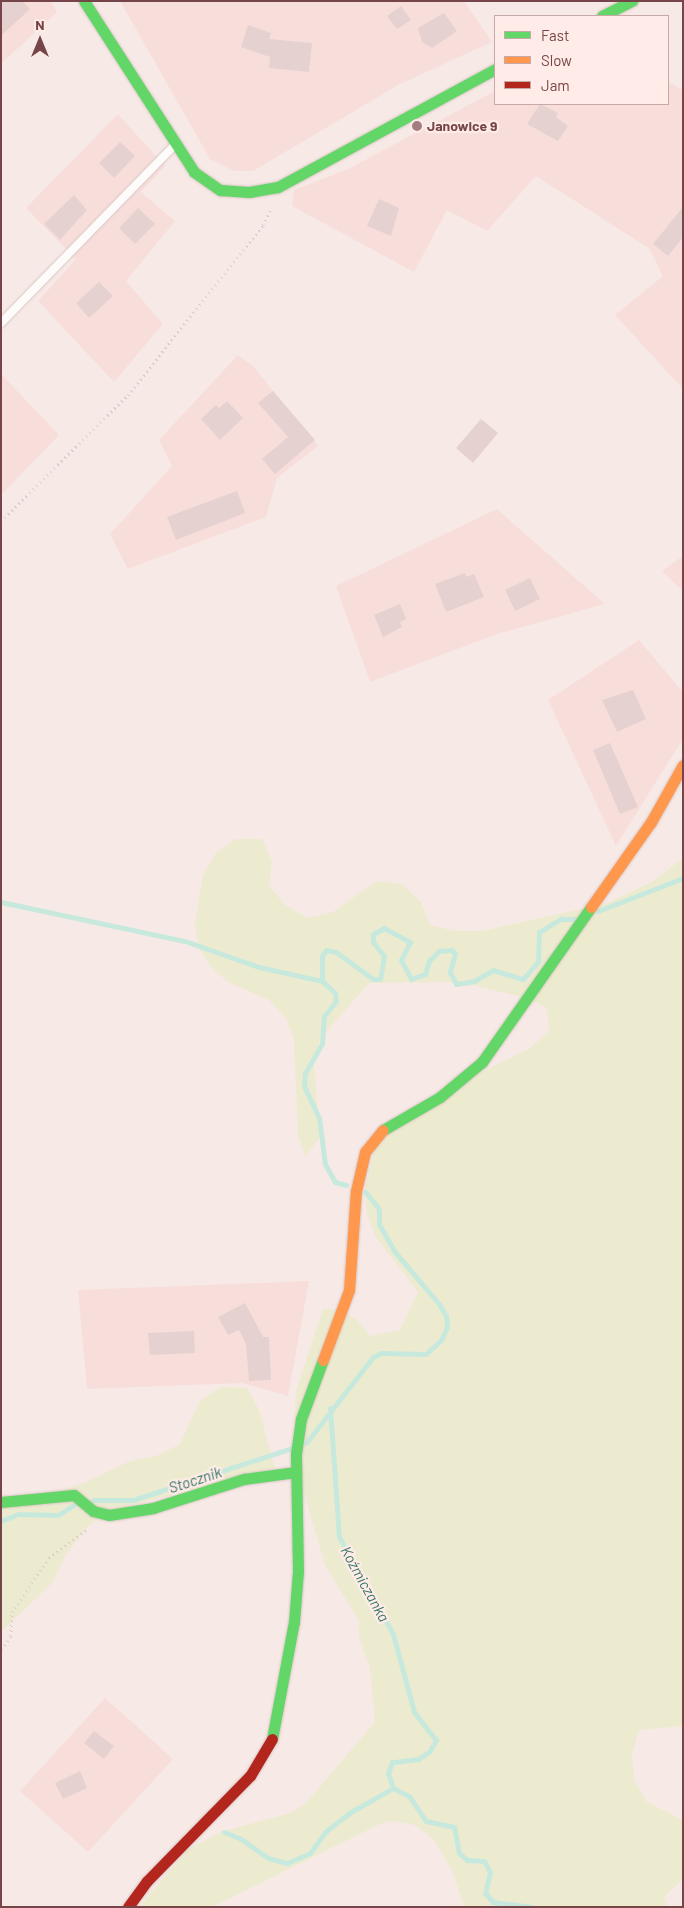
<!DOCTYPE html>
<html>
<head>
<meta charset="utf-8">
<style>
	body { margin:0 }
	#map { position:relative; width:684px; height:1908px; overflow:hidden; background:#f7e9e6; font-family:Barlow,sans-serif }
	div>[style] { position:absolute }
	.residential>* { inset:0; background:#f8deda }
	.green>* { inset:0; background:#edebcf }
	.stream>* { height:5px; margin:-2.5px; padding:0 2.5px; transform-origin:2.5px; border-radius:2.5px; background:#c7e9dd }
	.building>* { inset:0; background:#e6d1d1 }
	.path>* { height:3px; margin-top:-1.5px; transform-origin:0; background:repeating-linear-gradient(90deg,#d8c9c9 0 1px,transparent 0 5px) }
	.roads { filter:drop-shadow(0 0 1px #d8c6c4) drop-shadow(0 0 1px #d8c6c4) }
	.lane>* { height:8px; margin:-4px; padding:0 4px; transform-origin:4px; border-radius:4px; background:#fefcfb }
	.fast>* { height:11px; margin:-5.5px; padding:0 5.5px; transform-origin:5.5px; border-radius:5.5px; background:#63d668 }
	.slow>* { height:11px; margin:-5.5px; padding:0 5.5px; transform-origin:5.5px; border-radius:5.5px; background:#ff974d }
	.jam>* { height:11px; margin:-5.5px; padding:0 5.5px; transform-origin:5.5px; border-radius:5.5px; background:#b3261e }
	.dots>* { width:14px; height:14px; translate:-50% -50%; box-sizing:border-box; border:2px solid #ffebe7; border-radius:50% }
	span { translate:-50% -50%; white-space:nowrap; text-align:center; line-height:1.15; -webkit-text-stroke:4.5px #ffebe7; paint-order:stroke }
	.poi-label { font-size:14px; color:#764549; font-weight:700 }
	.left { translate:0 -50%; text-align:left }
	.water-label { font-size:15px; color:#357664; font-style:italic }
	.frame { position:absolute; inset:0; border:2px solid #764549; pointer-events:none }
	.legend { position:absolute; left:494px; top:15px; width:175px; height:90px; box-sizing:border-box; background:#ffebe7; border:1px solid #c8a9a8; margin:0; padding:6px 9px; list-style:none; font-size:15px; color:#764549 }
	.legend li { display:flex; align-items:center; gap:10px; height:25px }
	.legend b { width:25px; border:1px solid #c8a9a8 }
	.north { position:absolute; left:15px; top:15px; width:50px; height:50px; -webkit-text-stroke:4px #ffebe7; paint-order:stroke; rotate:0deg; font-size:14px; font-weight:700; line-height:20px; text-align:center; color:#764549 }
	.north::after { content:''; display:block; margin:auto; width:18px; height:22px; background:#764549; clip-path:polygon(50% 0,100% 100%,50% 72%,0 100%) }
</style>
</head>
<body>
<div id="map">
	<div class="residential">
		<i style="clip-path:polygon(1px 1px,51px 1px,57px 12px,1px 64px)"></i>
		<i style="clip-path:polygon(120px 1px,464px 1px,492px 42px,400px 84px,253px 171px,234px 171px,210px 159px)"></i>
		<i style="clip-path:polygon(668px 82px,683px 90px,683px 389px,615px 315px,663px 276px,650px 249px,536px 176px,487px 231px,447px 210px,414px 272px,292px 206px,294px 190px,348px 169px,495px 91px,495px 104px,668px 104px)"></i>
		<i style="clip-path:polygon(118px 114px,165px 166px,141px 192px,175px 221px,126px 281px,163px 324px,114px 382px,38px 301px,76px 259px,26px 208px)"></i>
		<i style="clip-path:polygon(238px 355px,253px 366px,318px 446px,277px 478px,266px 517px,128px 569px,110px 534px,172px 466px,159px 440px)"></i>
		<i style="clip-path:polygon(1px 374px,59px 435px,3px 493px,1px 492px)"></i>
		<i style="clip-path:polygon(497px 509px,605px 604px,497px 634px,370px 682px,336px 586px)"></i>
		<i style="clip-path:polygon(683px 556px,683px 591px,662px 571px)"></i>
		<i style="clip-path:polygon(639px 640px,683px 692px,683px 739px,616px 846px,548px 700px)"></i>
		<i style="clip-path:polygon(309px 1281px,288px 1396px,242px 1383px,87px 1389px,78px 1290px)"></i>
		<i style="clip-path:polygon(105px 1698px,173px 1759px,88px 1852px,20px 1791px)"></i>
	</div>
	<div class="green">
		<i style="clip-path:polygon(236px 839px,262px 839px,272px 861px,269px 885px,285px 905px,308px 918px,333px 912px,377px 881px,402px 884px,421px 902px,430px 925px,455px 931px,482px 931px,608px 903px,653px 881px,683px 858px,683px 1726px,639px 1730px,632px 1755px,634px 1780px,647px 1802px,683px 1820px,683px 1879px,664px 1897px,667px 1907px,464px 1907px,453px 1872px,434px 1840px,415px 1825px,392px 1821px,380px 1824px,212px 1907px,139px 1907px,188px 1849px,221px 1832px,290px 1813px,306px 1803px,375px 1722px,370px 1668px,359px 1637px,359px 1621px,325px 1565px,301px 1482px,294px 1424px,296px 1391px,323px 1309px,342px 1310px,358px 1321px,370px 1336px,400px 1330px,418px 1292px,375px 1236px,367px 1213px,365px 1190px,376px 1142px,486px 1070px,530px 1048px,549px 1031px,547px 1008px,527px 998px,459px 982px,369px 983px,320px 1039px,314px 1063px,320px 1138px,305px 1156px,298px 1135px,294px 1040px,286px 1018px,269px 1000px,228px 982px,210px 966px,198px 945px,195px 923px,203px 875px,216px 853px)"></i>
		<i style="clip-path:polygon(221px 1387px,247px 1388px,259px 1410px,275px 1468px,109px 1511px,89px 1525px,67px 1553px,52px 1583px,1px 1632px,1px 1509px,84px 1483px,130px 1461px,156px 1456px,180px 1444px,200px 1401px)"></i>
	</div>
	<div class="stream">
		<i style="left:1px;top:902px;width:188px;rotate:12deg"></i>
		<i style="left:185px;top:941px;width:78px;rotate:19.4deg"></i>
		<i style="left:259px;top:967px;width:65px;rotate:12.5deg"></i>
		<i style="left:598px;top:911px;width:91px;rotate:-21.2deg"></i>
		<i style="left:346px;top:1185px;width:11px;rotate:-165deg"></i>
		<i style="left:335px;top:1182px;width:21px;rotate:-119deg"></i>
		<i style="left:325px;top:1164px;width:46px;rotate:-97.4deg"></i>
		<i style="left:319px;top:1118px;width:35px;rotate:-115deg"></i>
		<i style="left:304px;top:1086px;width:13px;rotate:-86deg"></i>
		<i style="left:305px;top:1073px;width:34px;rotate:-60deg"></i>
		<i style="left:322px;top:1043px;width:27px;rotate:-86deg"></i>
		<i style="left:324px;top:1016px;width:19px;rotate:-51deg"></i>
		<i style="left:336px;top:1001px;width:8px;rotate:-97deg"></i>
		<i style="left:335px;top:993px;width:18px;rotate:-137deg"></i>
		<i style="left:322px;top:981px;width:25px;rotate:-90deg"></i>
		<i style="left:322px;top:956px;width:7px;rotate:-56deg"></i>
		<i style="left:326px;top:950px;width:10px;rotate:11deg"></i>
		<i style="left:336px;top:952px;width:46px;rotate:36.1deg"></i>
		<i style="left:373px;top:979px;width:7px"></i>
		<i style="left:380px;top:979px;width:23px;rotate:-80deg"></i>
		<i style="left:384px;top:956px;width:18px;rotate:-128deg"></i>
		<i style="left:373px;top:942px;width:8px;rotate:-90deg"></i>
		<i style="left:373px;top:934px;width:13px;rotate:-29deg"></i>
		<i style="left:384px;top:928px;width:30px;rotate:28deg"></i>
		<i style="left:410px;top:942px;width:20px;rotate:117deg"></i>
		<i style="left:401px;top:960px;width:21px;rotate:62deg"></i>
		<i style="left:411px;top:979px;width:15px;rotate:-20deg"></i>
		<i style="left:425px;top:974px;width:14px;rotate:-73deg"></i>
		<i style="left:429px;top:961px;width:14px;rotate:-45deg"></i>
		<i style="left:439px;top:951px;width:13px;rotate:-4deg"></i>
		<i style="left:452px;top:950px;width:5px;rotate:53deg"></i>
		<i style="left:455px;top:954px;width:19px;rotate:106deg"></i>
		<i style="left:450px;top:972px;width:13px;rotate:63deg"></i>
		<i style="left:456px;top:984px;width:18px;rotate:-9deg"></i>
		<i style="left:474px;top:981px;width:22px;rotate:-30deg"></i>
		<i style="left:493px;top:970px;width:31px;rotate:17deg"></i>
		<i style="left:523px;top:979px;width:23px;rotate:-49deg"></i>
		<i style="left:538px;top:962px;width:30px;rotate:-88deg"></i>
		<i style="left:539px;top:932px;width:26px;rotate:-31deg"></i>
		<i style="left:561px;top:919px;width:13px"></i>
		<i style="left:330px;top:1408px;width:129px;rotate:86deg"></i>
		<i style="left:339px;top:1537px;width:111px;rotate:60.9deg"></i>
		<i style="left:393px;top:1634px;width:81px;rotate:74.9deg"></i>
		<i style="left:414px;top:1712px;width:36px;rotate:52deg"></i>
		<i style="left:436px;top:1740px;width:13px;rotate:119deg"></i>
		<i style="left:430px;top:1751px;width:14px;rotate:146deg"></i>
		<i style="left:418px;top:1759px;width:26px;rotate:173deg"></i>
		<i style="left:392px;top:1762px;width:12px;rotate:110deg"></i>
		<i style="left:388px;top:1773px;width:16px;rotate:72deg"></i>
		<i style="left:393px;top:1788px;width:18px;rotate:27deg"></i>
		<i style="left:409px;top:1796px;width:30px;rotate:56deg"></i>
		<i style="left:426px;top:1821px;width:29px;rotate:12deg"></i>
		<i style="left:454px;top:1827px;width:26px;rotate:79deg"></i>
		<i style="left:459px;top:1853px;width:11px;rotate:41deg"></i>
		<i style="left:467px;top:1860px;width:17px;rotate:3deg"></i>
		<i style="left:484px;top:1861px;width:13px;rotate:61deg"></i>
		<i style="left:490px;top:1872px;width:22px;rotate:103deg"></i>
		<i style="left:485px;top:1893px;width:12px;rotate:48deg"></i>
		<i style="left:493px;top:1902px;width:38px;rotate:7deg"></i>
		<i style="left:306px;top:1443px;width:109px;rotate:-52.1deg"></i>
		<i style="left:373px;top:1357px;width:9px;rotate:-27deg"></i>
		<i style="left:381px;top:1353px;width:45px;rotate:1.3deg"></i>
		<i style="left:426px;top:1354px;width:21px;rotate:-43deg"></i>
		<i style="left:441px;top:1340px;width:14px;rotate:-65deg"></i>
		<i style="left:447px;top:1327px;width:11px;rotate:-95deg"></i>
		<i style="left:446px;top:1316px;width:14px;rotate:-120deg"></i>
		<i style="left:439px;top:1304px;width:68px;rotate:-130.2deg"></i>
		<i style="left:395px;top:1252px;width:32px;rotate:-120deg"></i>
		<i style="left:379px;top:1224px;width:15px;rotate:-90deg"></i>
		<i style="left:379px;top:1209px;width:22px;rotate:-129deg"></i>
		<i style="left:93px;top:1500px;width:40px"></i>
		<i style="left:133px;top:1500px;width:167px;rotate:-18.1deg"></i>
		<i style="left:1px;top:1521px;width:18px;rotate:-22deg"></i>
		<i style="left:18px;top:1514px;width:40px;rotate:1.4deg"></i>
		<i style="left:58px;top:1515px;width:19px;rotate:-32deg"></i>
		<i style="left:224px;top:1832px;width:18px;rotate:22deg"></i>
		<i style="left:241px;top:1839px;width:33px;rotate:35deg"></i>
		<i style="left:268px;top:1858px;width:20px;rotate:15deg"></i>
		<i style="left:287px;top:1863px;width:25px;rotate:-23deg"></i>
		<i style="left:310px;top:1853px;width:26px;rotate:-54deg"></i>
		<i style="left:325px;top:1832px;width:31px;rotate:-38deg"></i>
		<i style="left:349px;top:1813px;width:51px;rotate:-29.6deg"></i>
	</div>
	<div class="building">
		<i style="clip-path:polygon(1px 1px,22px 1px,30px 9px,1px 36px)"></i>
		<i style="clip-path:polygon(401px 6px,411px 20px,397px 29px,387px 16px)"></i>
		<i style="clip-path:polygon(444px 13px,457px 31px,432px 48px,422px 42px,418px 28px)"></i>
		<i style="clip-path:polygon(248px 25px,271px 33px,269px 39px,312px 43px,309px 72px,269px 68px,270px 57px,241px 47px)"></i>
		<i style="clip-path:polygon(540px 104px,558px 113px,556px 117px,568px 126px,558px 141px,527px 124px)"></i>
		<i style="clip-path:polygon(120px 142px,135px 156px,114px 178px,99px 163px)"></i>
		<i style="clip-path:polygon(74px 195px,87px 210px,60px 240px,44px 224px)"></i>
		<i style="clip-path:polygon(379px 199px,399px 208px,391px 236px,367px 226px)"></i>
		<i style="clip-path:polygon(683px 207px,683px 237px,668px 256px,653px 244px)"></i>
		<i style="clip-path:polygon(138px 208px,155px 224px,135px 244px,119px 228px)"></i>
		<i style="clip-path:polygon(99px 282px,113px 296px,89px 318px,76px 303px)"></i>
		<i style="clip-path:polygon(273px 391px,315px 440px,275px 474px,262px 459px,288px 437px,258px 403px)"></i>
		<i style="clip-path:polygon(227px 401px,243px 418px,220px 440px,201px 419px,216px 405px,219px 408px)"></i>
		<i style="clip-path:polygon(481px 419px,498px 433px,473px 463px,456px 448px)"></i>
		<i style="clip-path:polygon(237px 491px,245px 513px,176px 540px,167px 517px)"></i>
		<i style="clip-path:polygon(465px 573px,466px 577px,474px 574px,484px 597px,446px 612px,435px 584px)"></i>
		<i style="clip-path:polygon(530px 578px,540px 599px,515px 611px,505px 590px)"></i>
		<i style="clip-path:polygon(400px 604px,406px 619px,400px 622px,402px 627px,383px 637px,374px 615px)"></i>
		<i style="clip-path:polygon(633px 690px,646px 719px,617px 732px,602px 700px)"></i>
		<i style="clip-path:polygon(610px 743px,638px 807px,620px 814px,593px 750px)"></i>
		<i style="clip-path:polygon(245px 1303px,263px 1337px,269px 1337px,271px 1380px,249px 1381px,246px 1344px,239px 1330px,228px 1335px,218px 1317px)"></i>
		<i style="clip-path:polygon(194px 1331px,195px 1353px,150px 1355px,148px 1333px)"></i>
		<i style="clip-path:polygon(94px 1731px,114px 1746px,104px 1759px,84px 1743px)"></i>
		<i style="clip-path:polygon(80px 1771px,87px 1788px,63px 1799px,55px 1783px)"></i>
	</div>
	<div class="path">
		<i style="left:1px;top:521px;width:179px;rotate:-44.8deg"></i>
		<i style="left:128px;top:395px;width:217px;rotate:-51.5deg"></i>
		<i style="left:263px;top:225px;width:20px;rotate:-63deg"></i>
		<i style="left:1px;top:1649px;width:16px;rotate:-52deg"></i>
		<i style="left:11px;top:1636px;width:24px;rotate:-88deg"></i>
		<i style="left:12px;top:1612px;width:65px;rotate:-55.6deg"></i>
		<i style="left:49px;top:1558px;width:49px;rotate:-36.6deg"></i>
	</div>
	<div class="roads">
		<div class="lane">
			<i style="left:1px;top:323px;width:249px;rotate:-45.7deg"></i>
		</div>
		<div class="fast">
			<i style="left:84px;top:1px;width:203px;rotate:57.2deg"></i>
			<i style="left:194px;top:172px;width:32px;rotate:35deg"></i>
			<i style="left:220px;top:190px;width:29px;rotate:4deg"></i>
			<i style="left:249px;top:192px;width:29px;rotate:-10deg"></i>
			<i style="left:278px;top:187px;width:247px;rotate:-28.5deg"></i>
			<i style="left:602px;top:16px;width:34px;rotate:-27deg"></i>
			<i style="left:383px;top:1130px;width:66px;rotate:-30.1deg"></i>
			<i style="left:440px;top:1097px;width:55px;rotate:-39.8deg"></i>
			<i style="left:482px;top:1062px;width:189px;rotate:-54.9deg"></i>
			<i style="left:1px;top:1502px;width:73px;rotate:-5.5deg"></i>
			<i style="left:74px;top:1495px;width:25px;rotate:40deg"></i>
			<i style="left:93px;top:1511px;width:16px;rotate:14deg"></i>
			<i style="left:109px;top:1515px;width:45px;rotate:-9deg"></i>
			<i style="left:153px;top:1508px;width:96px;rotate:-17.7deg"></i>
			<i style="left:244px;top:1479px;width:52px;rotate:-7.7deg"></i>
			<i style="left:272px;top:1739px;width:119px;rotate:-79.4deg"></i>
			<i style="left:294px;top:1622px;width:51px;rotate:-85.5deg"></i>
			<i style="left:298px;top:1571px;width:117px;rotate:-91deg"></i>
			<i style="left:296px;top:1454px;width:35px;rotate:-82deg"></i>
			<i style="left:301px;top:1419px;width:63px;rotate:-69.6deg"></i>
		</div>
		<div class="slow">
			<i style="left:591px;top:907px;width:104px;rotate:-54.8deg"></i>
			<i style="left:651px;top:822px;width:65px;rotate:-60.7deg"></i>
			<i style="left:323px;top:1360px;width:75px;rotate:-69.6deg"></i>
			<i style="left:349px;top:1290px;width:99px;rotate:-86deg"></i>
			<i style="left:356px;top:1191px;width:40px;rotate:-77deg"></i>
			<i style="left:365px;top:1152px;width:28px;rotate:-51deg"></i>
		</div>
		<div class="jam">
			<i style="left:128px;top:1907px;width:32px;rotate:-54deg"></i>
			<i style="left:147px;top:1881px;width:147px;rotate:-45.6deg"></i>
			<i style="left:250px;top:1776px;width:43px;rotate:-59.3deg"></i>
		</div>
	</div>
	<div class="dots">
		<i style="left:417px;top:126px;background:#a37e80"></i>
	</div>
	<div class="poi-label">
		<span class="left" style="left:427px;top:126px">Janowice 9</span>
	</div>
	<div class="water-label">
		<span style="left:195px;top:1480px;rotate:-18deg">Stocznik</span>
		<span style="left:365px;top:1584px;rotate:61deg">Koźmiczanka</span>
	</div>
	<div class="frame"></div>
	<ul class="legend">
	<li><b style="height:6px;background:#63d668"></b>Fast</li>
	<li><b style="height:6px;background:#ff974d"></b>Slow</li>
	<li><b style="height:6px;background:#b3261e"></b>Jam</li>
	</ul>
	<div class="north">N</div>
</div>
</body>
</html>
